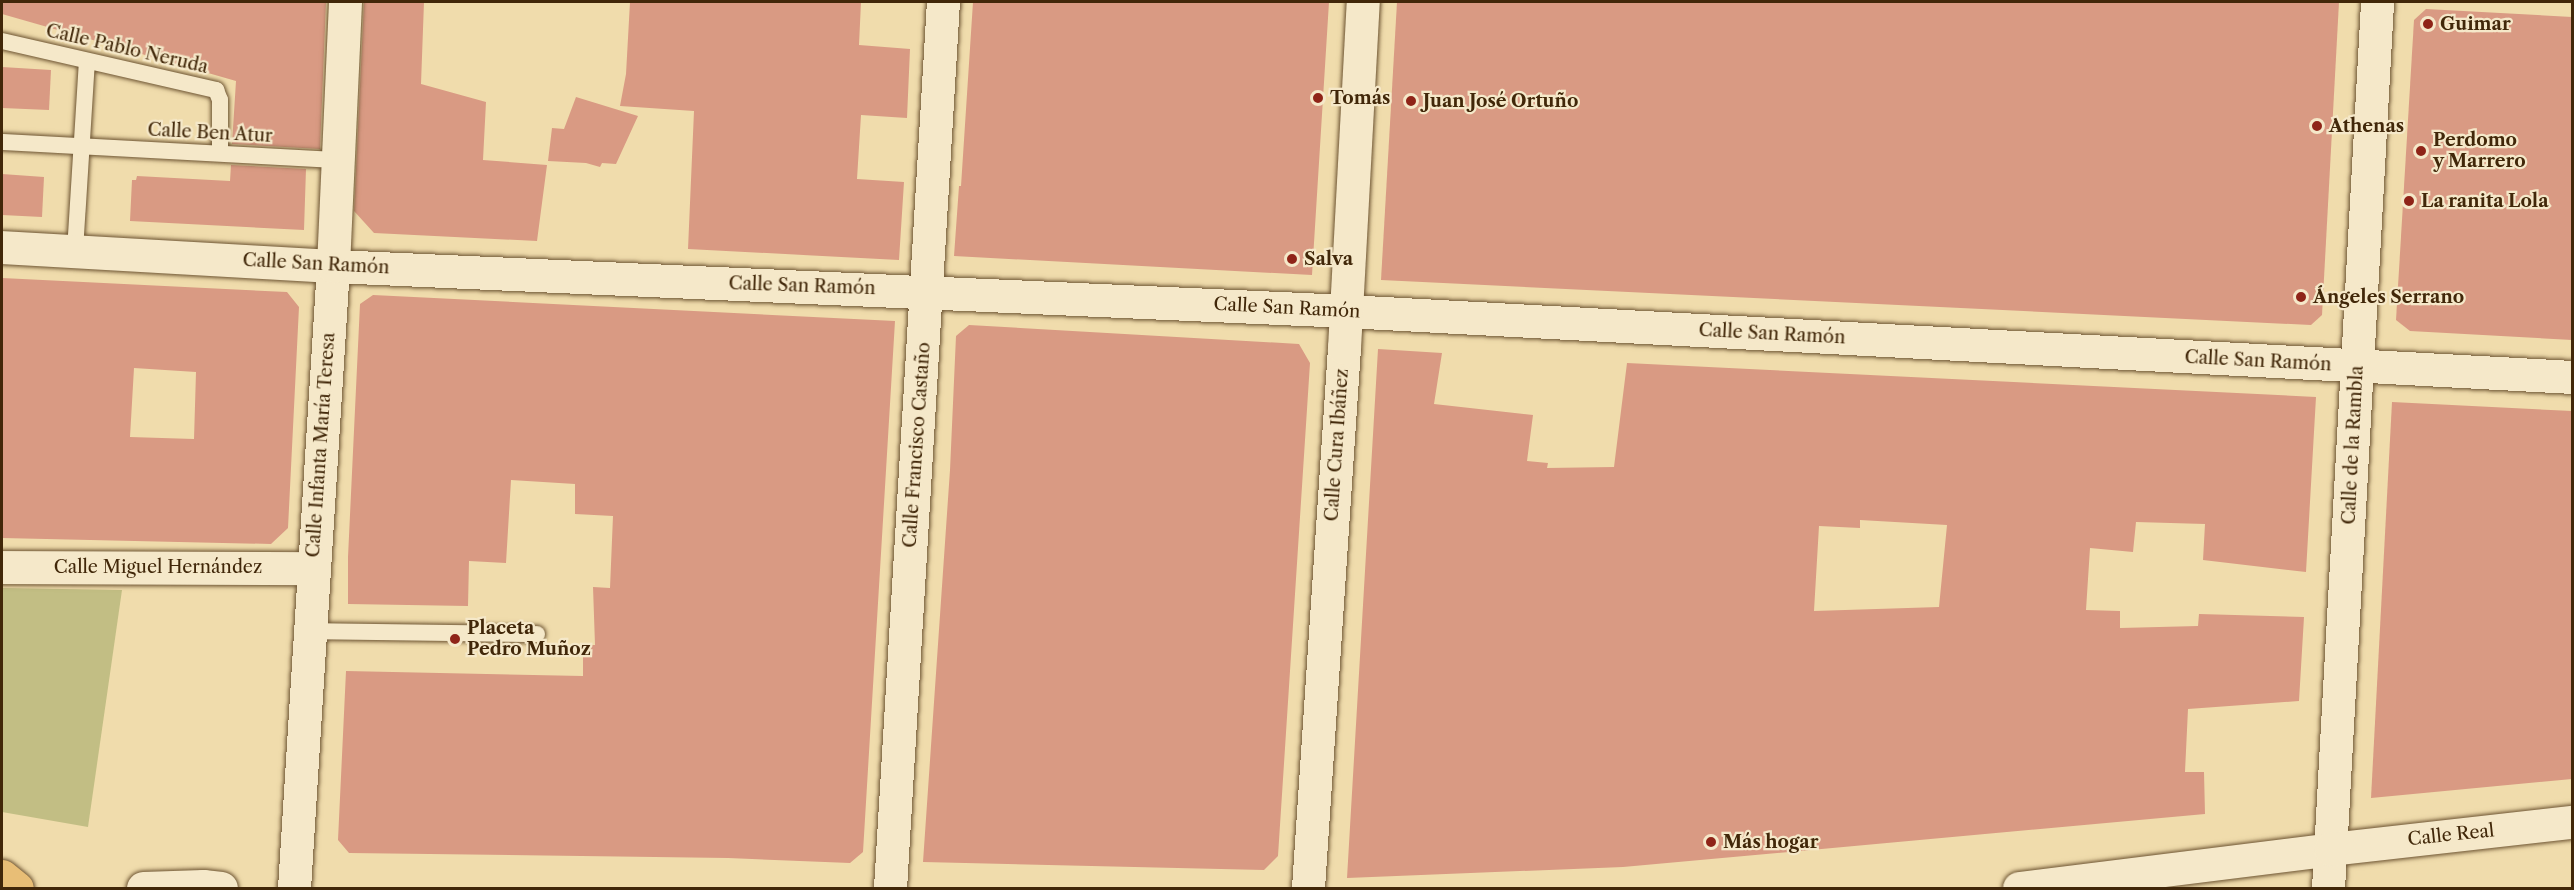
<!DOCTYPE html>
<html>
<head>
<meta charset="utf-8">
<style>
	body { margin:0 }
	#map { position:relative; width:2574px; height:890px; overflow:hidden; background:#f0dcac; font-family:"Libre Caslon Text",serif }
	div>[style] { position:absolute }
	.green>* { inset:0; background:#c2be84 }
	.building>* { inset:0; background:#d99a83 }
	.roads { filter:drop-shadow(0 0 2px #6d5432) drop-shadow(0 0 2px #6d5432) }
	.lane>* { height:16px; margin:-8px; padding:0 8px; transform-origin:8px; border-radius:8px; background:#f5e8c9 }
	.street>* { height:33px; margin:-16.5px; padding:0 16.5px; transform-origin:16.5px; border-radius:16.5px; background:#f5e8c9 }
	.secondary>* { height:33px; margin:-16.5px; padding:0 16.5px; transform-origin:16.5px; border-radius:16.5px; background:#f5e8c9 }
	.primary>* { height:33px; margin:-16.5px; padding:0 16.5px; transform-origin:16.5px; border-radius:16.5px; background:#e8be76 }
	.dots>* { width:16px; height:16px; translate:-50% -50%; box-sizing:border-box; border:3px solid #f5e8c9; border-radius:50% }
	span { translate:-50% -50%; white-space:nowrap; text-align:center; line-height:1.15; -webkit-text-stroke:4.5px #f5e8c9; paint-order:stroke }
	.poi-label { font-size:18px; color:#412709; font-weight:700 }
	.left { translate:0 -50%; text-align:left }
	.street-label { font-size:18px; color:#412709 }
	.frame { position:absolute; inset:0; border:3px solid #412709; pointer-events:none }
</style>
</head>
<body>
<div id="map">
	<div class="green">
		<i style="clip-path:polygon(2px 588px,122px 590px,88px 827px,2px 812px)"></i>
	</div>
	<div class="building">
		<i style="clip-path:polygon(2px 2px,326px 2px,320px 149px,232px 144px,236px 81px,2px 14px)"></i>
		<i style="clip-path:polygon(364px 2px,424px 2px,421px 84px,486px 102px,483px 160px,547px 165px,537px 241px,374px 233px,354px 211px)"></i>
		<i style="clip-path:polygon(630px 2px,861px 2px,859px 45px,910px 49px,907px 118px,861px 115px,857px 179px,904px 182px,899px 260px,688px 249px,694px 111px,620px 106px,626px 74px)"></i>
		<i style="clip-path:polygon(973px 2px,1329px 2px,1312px 275px,954px 256px,959px 186px,961px 186px)"></i>
		<i style="clip-path:polygon(1397px 2px,2339px 2px,2322px 315px,2311px 325px,1381px 280px)"></i>
		<i style="clip-path:polygon(2426px 9px,2572px 17px,2572px 340px,2410px 331px,2396px 320px,2414px 20px)"></i>
		<i style="clip-path:polygon(2px 67px,51px 70px,49px 110px,2px 108px)"></i>
		<i style="clip-path:polygon(576px 97px,638px 116px,616px 164px,602px 163px,600px 167px,586px 163px,548px 161px,552px 128px,564px 129px)"></i>
		<i style="clip-path:polygon(231px 165px,306px 169px,304px 230px,130px 221px,132px 180px,136px 180px,137px 176px,230px 181px)"></i>
		<i style="clip-path:polygon(2px 174px,44px 177px,42px 217px,2px 215px)"></i>
		<i style="clip-path:polygon(evenodd,2px 278px,287px 292px,299px 307px,288px 528px,271px 544px,2px 538px,2px 278px,134px 368px,196px 372px,194px 439px,130px 437px,134px 368px)"></i>
		<i style="clip-path:polygon(373px 295px,895px 321px,863px 852px,850px 863px,728px 858px,349px 853px,338px 840px,346px 671px,583px 676px,583px 645px,595px 645px,593px 587px,610px 588px,613px 516px,575px 514px,575px 484px,511px 480px,506px 563px,469px 561px,468px 606px,348px 604px,348px 557px,360px 304px)"></i>
		<i style="clip-path:polygon(969px 325px,1299px 344px,1310px 363px,1278px 856px,1264px 870px,923px 862px,950px 470px,956px 336px)"></i>
		<i style="clip-path:polygon(evenodd,1378px 349px,1442px 353px,1434px 404px,1533px 415px,1527px 461px,1548px 463px,1547px 468px,1614px 467px,1627px 363px,2316px 397px,2306px 572px,2203px 560px,2205px 524px,2136px 522px,2133px 552px,2090px 548px,2086px 610px,2120px 611px,2120px 628px,2198px 626px,2199px 614px,2304px 617px,2299px 701px,2188px 709px,2185px 772px,2204px 772px,2205px 814px,1623px 867px,1347px 878px,1378px 349px,1860px 520px,1947px 525px,1939px 607px,1814px 611px,1819px 526px,1860px 528px,1860px 520px)"></i>
		<i style="clip-path:polygon(2392px 402px,2572px 411px,2572px 779px,2371px 798px)"></i>
	</div>
	<div class="roads">
		<div class="lane">
			<i style="left:2px;top:41px;width:220px;rotate:12.9deg"></i>
			<i style="left:216px;top:90px;width:11px;rotate:68deg"></i>
			<i style="left:220px;top:100px;width:53px;rotate:90deg"></i>
			<i style="left:2px;top:142px;width:335px;rotate:3.1deg"></i>
			<i style="left:75px;top:251px;width:190px;rotate:-86.4deg"></i>
			<i style="left:309px;top:631px;width:228px;rotate:0.8deg"></i>
		</div>
		<div class="street">
			<i style="left:2px;top:247px;width:332px;rotate:3.3deg"></i>
			<i style="left:333px;top:266px;width:1014px;rotate:2.54deg"></i>
			<i style="left:1346px;top:311px;width:1228px;rotate:3.08deg"></i>
			<i style="left:2px;top:567px;width:312px;rotate:0.2deg"></i>
			<i style="left:294px;top:888px;width:623px;rotate:-86.41deg"></i>
			<i style="left:333px;top:266px;width:264px;rotate:-87.4deg"></i>
			<i style="left:890px;top:888px;width:888px;rotate:-86.58deg"></i>
			<i style="left:1308px;top:888px;width:541px;rotate:-86.19deg"></i>
			<i style="left:1344px;top:348px;width:347px;rotate:-86.9deg"></i>
			<i style="left:2328px;top:888px;width:887px;rotate:-86.83deg"></i>
		</div>
		<div class="secondary">
			<i style="left:143px;top:888px;width:60px;rotate:-1.9deg"></i>
			<i style="left:203px;top:886px;width:18px;rotate:6deg"></i>
			<i style="left:2019px;top:888px;width:313px;rotate:-7.1deg"></i>
			<i style="left:2330px;top:849px;width:244px;rotate:-6.4deg"></i>
		</div>
		<div class="primary">
			<i style="left:2px;top:876px;width:19px;rotate:39deg"></i>
		</div>
	</div>
	<div class="dots">
		<i style="left:2428px;top:24px;background:#8f2418"></i>
		<i style="left:1318px;top:98px;background:#8f2418"></i>
		<i style="left:1411px;top:101px;background:#8f2418"></i>
		<i style="left:2317px;top:126px;background:#8f2418"></i>
		<i style="left:2421px;top:151px;background:#8f2418"></i>
		<i style="left:2409px;top:201px;background:#8f2418"></i>
		<i style="left:1292px;top:259px;background:#8f2418"></i>
		<i style="left:2301px;top:297px;background:#8f2418"></i>
		<i style="left:455px;top:639px;background:#8f2418"></i>
		<i style="left:1711px;top:842px;background:#8f2418"></i>
	</div>
	<div class="poi-label">
		<span class="left" style="left:2440px;top:24px">Guimar</span>
		<span class="left" style="left:1330px;top:98px">Tomás</span>
		<span class="left" style="left:1423px;top:101px">Juan José Ortuño</span>
		<span class="left" style="left:2329px;top:126px">Athenas</span>
		<span class="left" style="left:2433px;top:151px">Perdomo<br>y Marrero</span>
		<span class="left" style="left:2421px;top:201px">La ranita Lola</span>
		<span class="left" style="left:1304px;top:259px">Salva</span>
		<span class="left" style="left:2313px;top:297px">Ángeles Serrano</span>
		<span class="left" style="left:467px;top:639px">Placeta<br>Pedro Muñoz</span>
		<span class="left" style="left:1723px;top:842px">Más hogar</span>
	</div>
	<div class="street-label">
		<span style="left:127px;top:49px;rotate:13deg">Calle Pablo Neruda</span>
		<span style="left:210px;top:133px;rotate:3deg">Calle Ben Atur</span>
		<span style="left:316px;top:264px;rotate:3deg">Calle San Ramón</span>
		<span style="left:802px;top:286px;rotate:2deg">Calle San Ramón</span>
		<span style="left:1287px;top:308px;rotate:3deg">Calle San Ramón</span>
		<span style="left:1772px;top:334px;rotate:3deg">Calle San Ramón</span>
		<span style="left:2258px;top:361px;rotate:3deg">Calle San Ramón</span>
		<span style="left:321px;top:445px;rotate:-86deg">Calle Infanta María Teresa</span>
		<span style="left:917px;top:445px;rotate:-86deg">Calle Francisco Castaño</span>
		<span style="left:1337px;top:445px;rotate:-86deg">Calle Cura Ibáñez</span>
		<span style="left:2353px;top:445px;rotate:-87deg">Calle de la Rambla</span>
		<span style="left:158px;top:567px">Calle Miguel Hernández</span>
		<span style="left:2451px;top:835px;rotate:-6deg">Calle Real</span>
	</div>
	<div class="frame"></div>
</div>
</body>
</html>
